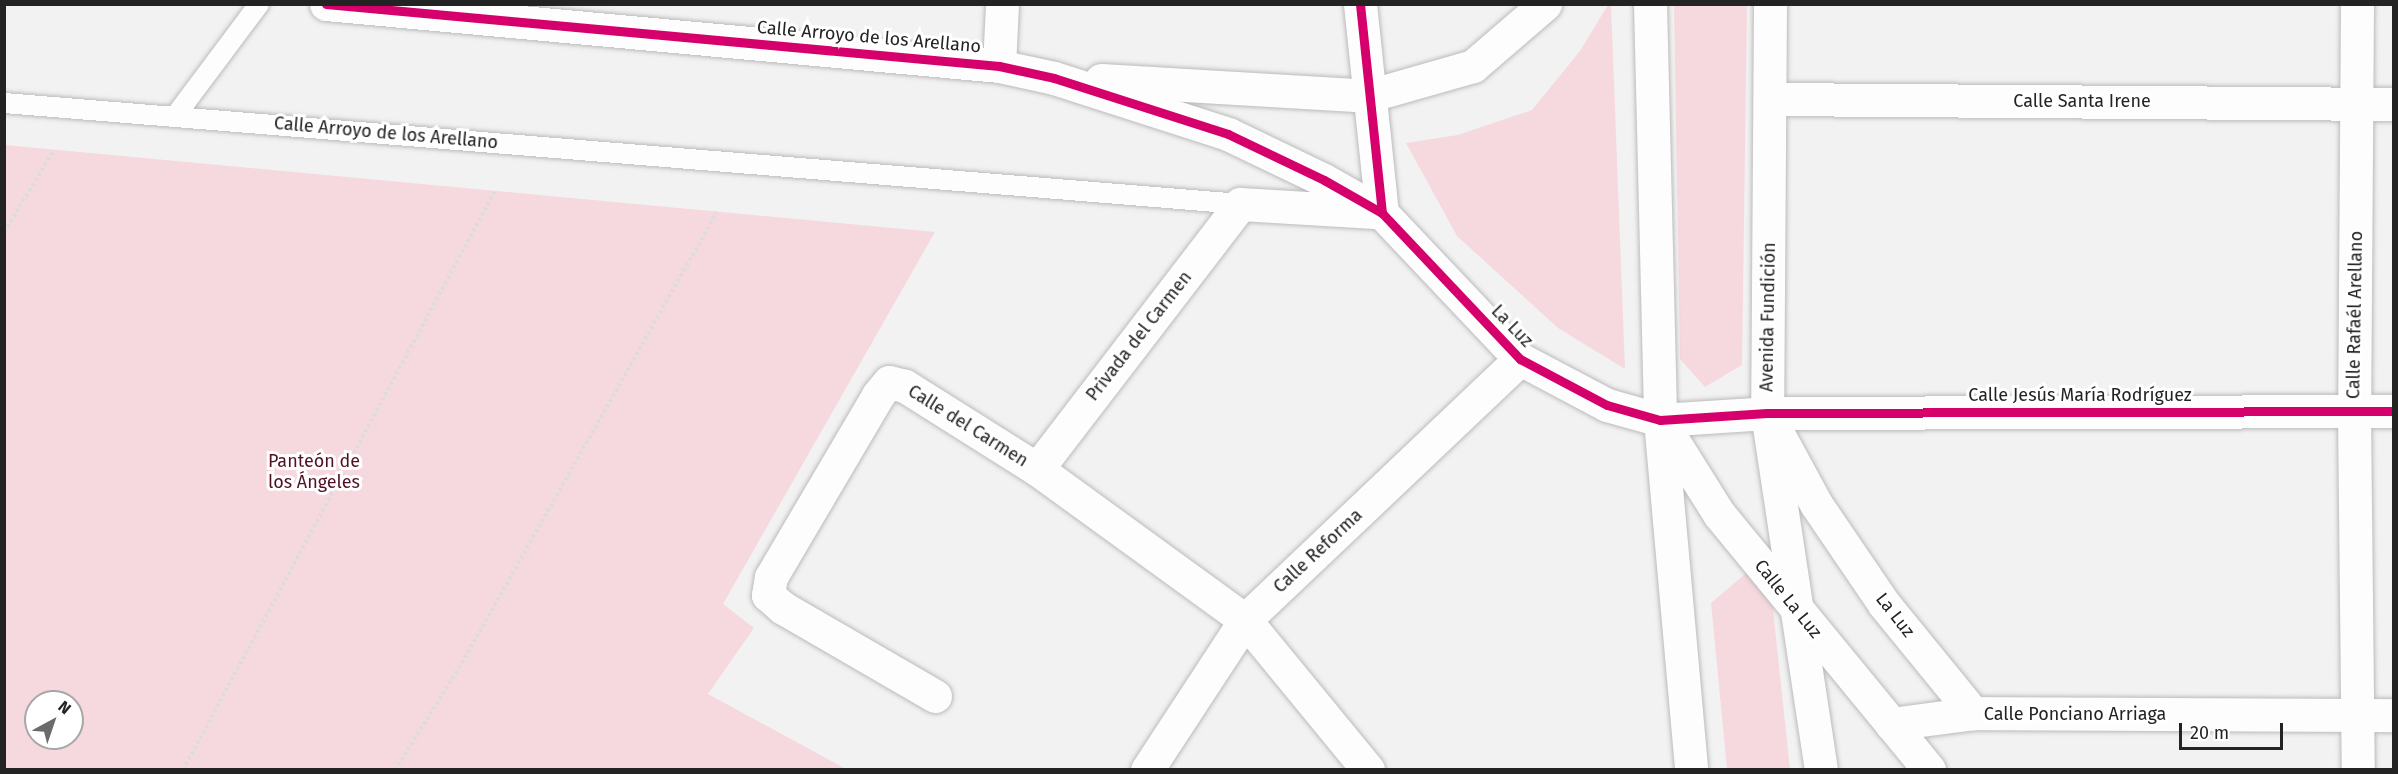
<!DOCTYPE html>
<html>
<head>
<meta charset="utf-8">
<style>
	body { margin:0 }
	#map { position:relative; width:2398px; height:774px; overflow:hidden; background:#f2f2f2; font-family:"Fira Sans",sans-serif }
	div>[style] { position:absolute }
	.green>* { inset:0; background:#f6d9de }
	.path>* { height:4px; margin-top:-2px; transform-origin:0; background:repeating-linear-gradient(90deg,#dddcdd 0 3px,transparent 0 6px) }
	.roads { filter:drop-shadow(0 0 2px #bcbbbc) drop-shadow(0 0 2px #bcbbbc) }
	.service>* { height:20px; margin:-10px; padding:0 10px; transform-origin:10px; border-radius:10px; background:#fdfdfd }
	.minor>* { height:33px; margin:-16.5px; padding:0 16.5px; transform-origin:16.5px; border-radius:16.5px; background:#fdfdfd }
	.tertiary>* { height:33px; margin:-16.5px; padding:0 16.5px; transform-origin:16.5px; border-radius:16.5px; background:#fdfdfd }
	.cycleway>* { height:9px; margin:-4.5px; padding:0 4.5px; transform-origin:4.5px; border-radius:4.5px; background:#d6006c }
	span { translate:-50% -50%; white-space:nowrap; text-align:center; line-height:1.15; -webkit-text-stroke:6px #fff; paint-order:stroke }
	.street-label { font-size:18px; color:#242324 }
	.park-label { font-size:18px; color:#521025 }
	.frame { position:absolute; inset:0; border:6px solid #242324; pointer-events:none }
	.north { position:absolute; left:24px; top:690px; width:60px; height:60px; box-sizing:border-box; background:#fff; border:2px solid #a7a7a7; border-radius:50%; rotate:40deg; font-size:16px; font-weight:700; line-height:24px; text-align:center; color:#242324 }
	.north::after { content:''; display:block; margin:auto; width:21px; height:27px; background:#6c6b6c; clip-path:polygon(50% 0,100% 100%,50% 72%,0 100%) }
	.scale { position:absolute; left:2179px; top:723px; width:104px; height:27px; box-sizing:border-box; border:3px solid #242324; border-top:0; padding-left:8px; font-size:18px; line-height:21px; white-space:nowrap; color:#242324; -webkit-text-stroke:4px #fff; paint-order:stroke }
</style>
</head>
<body>
<div id="map">
	<div class="green">
		<i style="clip-path:polygon(1608px 5px,1611px 5px,1625px 369px,1558px 328px,1457px 236px,1406px 143px,1458px 135px,1532px 110px,1580px 51px)"></i>
		<i style="clip-path:polygon(1674px 5px,1747px 5px,1742px 365px,1705px 387px,1680px 359px)"></i>
		<i style="clip-path:polygon(evenodd,5px 145px,935px 232px,723px 604px,754px 628px,708px 694px,846px 769px,5px 769px,5px 145px,36px 702px,72px 702px,72px 738px,36px 738px,36px 702px)"></i>
		<i style="clip-path:polygon(1751px 569px,1771px 591px,1790px 769px,1727px 769px,1711px 603px)"></i>
	</div>
	<div class="path">
		<i style="left:4px;top:232px;width:96px;rotate:-58.6deg"></i>
		<i style="left:183px;top:770px;width:658px;rotate:-61.68deg"></i>
		<i style="left:395px;top:770px;width:120px;rotate:-57.9deg"></i>
		<i style="left:459px;top:668px;width:524px;rotate:-60.5deg"></i>
	</div>
	<div class="roads">
		<div class="service">
			<i style="left:4px;top:103px;width:1240px;rotate:4.67deg"></i>
			<i style="left:176px;top:115px;width:139px;rotate:-53.2deg"></i>
		</div>
		<div class="minor">
			<i style="left:326px;top:4px;width:676px;rotate:5.26deg"></i>
			<i style="left:999px;top:66px;width:56px;rotate:12.3deg"></i>
			<i style="left:1054px;top:78px;width:183px;rotate:17.8deg"></i>
			<i style="left:1228px;top:134px;width:106px;rotate:25.6deg"></i>
			<i style="left:1324px;top:180px;width:67px;rotate:29.6deg"></i>
			<i style="left:1360px;top:4px;width:210px;rotate:84deg"></i>
			<i style="left:1382px;top:213px;width:201px;rotate:46.6deg"></i>
			<i style="left:1520px;top:359px;width:98px;rotate:27.9deg"></i>
			<i style="left:1607px;top:405px;width:55px;rotate:15.8deg"></i>
			<i style="left:1660px;top:420px;width:107px;rotate:-3.7deg"></i>
			<i style="left:1767px;top:413px;width:627px;rotate:-0.18deg"></i>
			<i style="left:2357px;top:4px;width:407px;rotate:90.4deg"></i>
			<i style="left:2354px;top:411px;width:359px;rotate:89.4deg"></i>
			<i style="left:999px;top:66px;width:62px;rotate:-87.2deg"></i>
			<i style="left:1101px;top:80px;width:267px;rotate:3.4deg"></i>
			<i style="left:1368px;top:96px;width:109px;rotate:-15.9deg"></i>
			<i style="left:1473px;top:66px;width:95px;rotate:-40.7deg"></i>
			<i style="left:1770px;top:99px;width:624px;rotate:0.46deg"></i>
			<i style="left:1769px;top:417px;width:99px;rotate:61.6deg"></i>
			<i style="left:1816px;top:504px;width:121px;rotate:55.8deg"></i>
			<i style="left:1884px;top:604px;width:141px;rotate:50.8deg"></i>
			<i style="left:1660px;top:420px;width:111px;rotate:57.9deg"></i>
			<i style="left:1719px;top:514px;width:331px;rotate:50.6deg"></i>
			<i style="left:1037px;top:469px;width:334px;rotate:-52.5deg"></i>
			<i style="left:1240px;top:204px;width:135px;rotate:3.4deg"></i>
			<i style="left:935px;top:696px;width:176px;rotate:-149.9deg"></i>
			<i style="left:783px;top:608px;width:20px;rotate:-139deg"></i>
			<i style="left:768px;top:595px;width:18px;rotate:-81deg"></i>
			<i style="left:771px;top:577px;width:211px;rotate:-59.5deg"></i>
			<i style="left:878px;top:395px;width:17px;rotate:-50deg"></i>
			<i style="left:889px;top:382px;width:16px;rotate:14deg"></i>
			<i style="left:905px;top:386px;width:156px;rotate:32.2deg"></i>
			<i style="left:1037px;top:469px;width:257px;rotate:36deg"></i>
			<i style="left:1245px;top:620px;width:194px;rotate:50.6deg"></i>
			<i style="left:1891px;top:724px;width:83px;rotate:-7.6deg"></i>
			<i style="left:1973px;top:713px;width:421px;rotate:0.3deg"></i>
			<i style="left:1147px;top:770px;width:179px;rotate:-56.8deg"></i>
			<i style="left:1245px;top:620px;width:379px;rotate:-43.5deg"></i>
		</div>
		<div class="tertiary">
			<i style="left:1650px;top:4px;width:416px;rotate:88.6deg"></i>
			<i style="left:1660px;top:420px;width:351px;rotate:84.9deg"></i>
			<i style="left:1770px;top:4px;width:409px;rotate:90.4deg"></i>
			<i style="left:1767px;top:413px;width:361px;rotate:81.4deg"></i>
		</div>
	</div>
	<div class="cycleway">
		<i style="left:326px;top:4px;width:676px;rotate:5.26deg"></i>
		<i style="left:999px;top:66px;width:56px;rotate:12.3deg"></i>
		<i style="left:1054px;top:78px;width:183px;rotate:17.8deg"></i>
		<i style="left:1228px;top:134px;width:106px;rotate:25.6deg"></i>
		<i style="left:1324px;top:180px;width:67px;rotate:29.6deg"></i>
		<i style="left:1360px;top:4px;width:210px;rotate:84deg"></i>
		<i style="left:1382px;top:213px;width:201px;rotate:46.6deg"></i>
		<i style="left:1520px;top:359px;width:98px;rotate:27.9deg"></i>
		<i style="left:1607px;top:405px;width:55px;rotate:15.8deg"></i>
		<i style="left:1660px;top:420px;width:107px;rotate:-3.7deg"></i>
		<i style="left:1767px;top:413px;width:627px;rotate:-0.18deg"></i>
	</div>
	<div class="street-label">
		<span style="left:869px;top:37px;rotate:5deg">Calle Arroyo de los Arellano</span>
		<span style="left:2082px;top:101px">Calle Santa Irene</span>
		<span style="left:386px;top:133px;rotate:5deg">Calle Arroyo de los Arellano</span>
		<span style="left:2355px;top:315px;rotate:-89deg">Calle Rafaél Arellano</span>
		<span style="left:1768px;top:317px;rotate:-89deg">Avenida Fundición</span>
		<span style="left:1512px;top:326px;rotate:46deg">La Luz</span>
		<span style="left:1139px;top:336px;rotate:-52deg">Privada del Carmen</span>
		<span style="left:2080px;top:395px">Calle Jesús María Rodríguez</span>
		<span style="left:968px;top:426px;rotate:32deg">Calle del Carmen</span>
		<span style="left:1318px;top:551px;rotate:-43deg">Calle Reforma</span>
		<span style="left:1788px;top:599px;rotate:51deg">Calle La Luz</span>
		<span style="left:1895px;top:615px;rotate:52deg">La Luz</span>
		<span style="left:2075px;top:714px">Calle Ponciano Arriaga</span>
	</div>
	<div class="park-label">
		<span style="left:314px;top:472px">Panteón de<br>los Ángeles</span>
	</div>
	<div class="frame"></div>
	<div class="north">N</div>
	<div class="scale">20 m</div>
</div>
</body>
</html>
